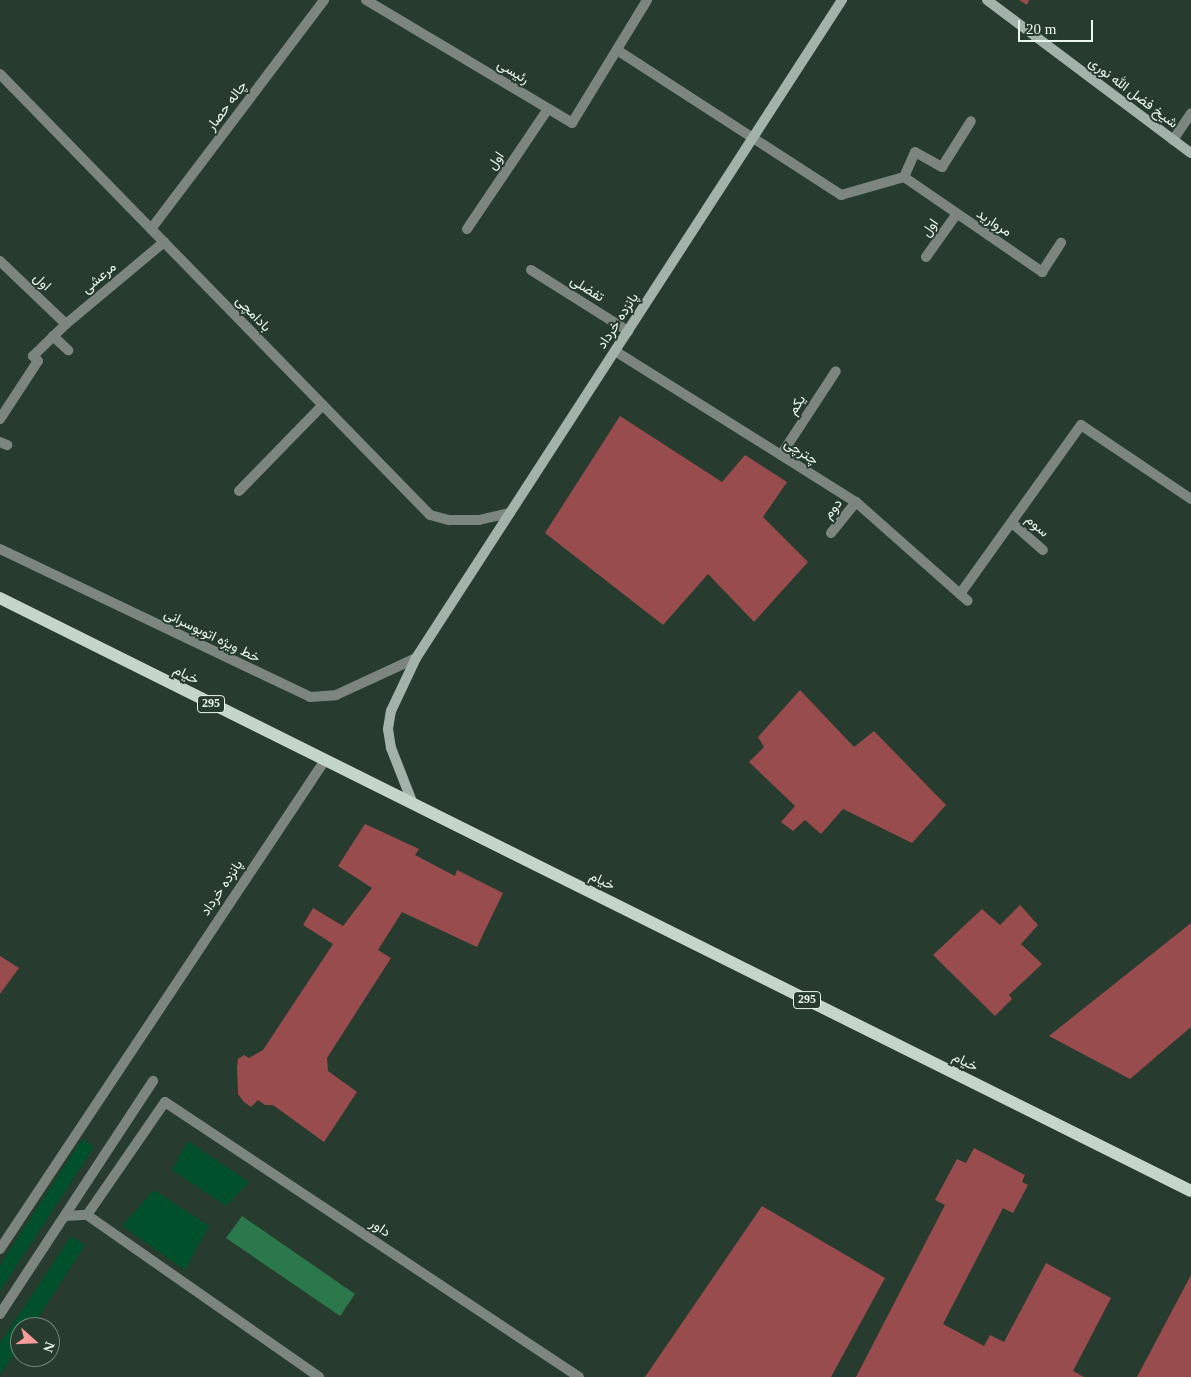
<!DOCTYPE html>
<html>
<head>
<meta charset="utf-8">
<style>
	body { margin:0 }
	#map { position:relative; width:1191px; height:1377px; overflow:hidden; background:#273b2e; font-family:"Times New Roman",Vazirmatn,serif }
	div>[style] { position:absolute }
	.green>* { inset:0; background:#00512b }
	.water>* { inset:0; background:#2b784d }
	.building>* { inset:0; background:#994c4d }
	.lane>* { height:10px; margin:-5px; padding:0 5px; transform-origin:5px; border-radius:5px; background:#7c867f }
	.street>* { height:10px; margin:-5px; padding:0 5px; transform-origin:5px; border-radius:5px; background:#7c867f }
	.secondary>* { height:10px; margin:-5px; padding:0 5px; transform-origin:5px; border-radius:5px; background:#a4b3a9 }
	.primary>* { height:12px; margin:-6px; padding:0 6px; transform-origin:6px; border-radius:6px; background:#c3d6c9 }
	span { translate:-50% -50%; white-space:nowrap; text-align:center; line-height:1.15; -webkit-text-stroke:4px #273b2e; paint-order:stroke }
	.shield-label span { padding:1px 4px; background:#273b2e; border:1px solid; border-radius:4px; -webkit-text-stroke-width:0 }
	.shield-label { font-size:12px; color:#eaf6ee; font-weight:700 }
	.street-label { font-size:14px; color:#eaf6ee }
	.north { position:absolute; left:10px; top:1317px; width:50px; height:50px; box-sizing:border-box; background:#273b2e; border:1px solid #75867b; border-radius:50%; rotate:110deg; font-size:14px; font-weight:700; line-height:20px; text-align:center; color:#eaf6ee }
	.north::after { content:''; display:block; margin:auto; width:18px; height:22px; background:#f59b99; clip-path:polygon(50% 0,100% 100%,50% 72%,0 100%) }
	.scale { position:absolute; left:1018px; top:20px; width:75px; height:22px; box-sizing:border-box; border:2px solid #eaf6ee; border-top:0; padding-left:6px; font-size:15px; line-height:18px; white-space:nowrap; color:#eaf6ee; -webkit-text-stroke:4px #273b2e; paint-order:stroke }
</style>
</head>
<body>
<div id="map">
	<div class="green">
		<i style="clip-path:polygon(82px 1139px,94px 1147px,0 1291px,0 1265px)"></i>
		<i style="clip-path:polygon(188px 1141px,249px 1182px,226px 1206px,172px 1170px)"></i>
		<i style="clip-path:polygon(154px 1190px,209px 1226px,185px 1270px,122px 1226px)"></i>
		<i style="clip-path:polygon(71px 1236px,85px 1245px,32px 1327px,20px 1327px,20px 1345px,0 1375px,0 1343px)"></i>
	</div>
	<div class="water">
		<i style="clip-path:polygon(242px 1216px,355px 1294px,340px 1316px,226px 1238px)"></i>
	</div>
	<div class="building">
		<i style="clip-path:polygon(1019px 0,1029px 0,1027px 5px)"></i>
		<i style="clip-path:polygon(620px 416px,722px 482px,745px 455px,787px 482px,763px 517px,808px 562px,754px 622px,708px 574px,663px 625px,545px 533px)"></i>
		<i style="clip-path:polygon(800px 690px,854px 747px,874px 731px,946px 805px,912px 843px,843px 809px,821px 834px,805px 820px,793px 831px,781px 822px,795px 806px,749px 762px,764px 747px,758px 737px)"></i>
		<i style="clip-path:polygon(365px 824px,419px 849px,415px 855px,455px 876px,457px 870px,503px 893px,477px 947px,402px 912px,378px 950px,391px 958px,327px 1058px,328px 1071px,357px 1092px,324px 1142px,273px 1105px,265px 1105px,258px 1100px,251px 1107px,244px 1102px,238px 1094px,237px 1067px,238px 1059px,244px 1055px,249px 1058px,263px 1050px,333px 944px,303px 925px,313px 908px,343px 926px,372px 888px,338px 866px)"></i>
		<i style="clip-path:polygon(1020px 905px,1038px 925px,1021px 944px,1042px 964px,1009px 995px,1012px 999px,995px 1016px,933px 955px,982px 909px,1000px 925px)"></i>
		<i style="clip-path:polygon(1191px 923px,1191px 1027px,1130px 1079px,1049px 1036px)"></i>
		<i style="clip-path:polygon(0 956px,19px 968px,0 994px)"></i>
		<i style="clip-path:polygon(974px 1148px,1025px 1175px,1022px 1182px,1028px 1185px,1013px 1213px,1003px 1208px,943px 1324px,984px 1346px,990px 1335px,1004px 1342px,1046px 1263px,1111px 1298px,1073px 1371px,1084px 1377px,856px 1377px,945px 1205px,935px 1200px,957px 1159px,966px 1163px)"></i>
		<i style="clip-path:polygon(762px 1206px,885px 1278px,831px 1377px,645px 1377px)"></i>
		<i style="clip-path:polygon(1191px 1275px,1191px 1377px,1137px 1377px)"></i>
	</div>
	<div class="lane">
		<i style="left:904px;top:177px;width:27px;rotate:-66deg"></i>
		<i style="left:915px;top:152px;width:31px;rotate:29deg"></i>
		<i style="left:942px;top:167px;width:54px;rotate:-57.8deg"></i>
		<i style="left:467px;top:229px;width:145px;rotate:-56deg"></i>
		<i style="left:926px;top:257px;width:52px;rotate:-54.5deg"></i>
		<i style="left:531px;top:270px;width:115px;rotate:32.2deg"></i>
		<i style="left:781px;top:455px;width:100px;rotate:-56.8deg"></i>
		<i style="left:1012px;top:523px;width:41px;rotate:41.1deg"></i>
		<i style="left:831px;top:533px;width:40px;rotate:-51deg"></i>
		<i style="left:0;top:549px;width:344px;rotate:25.5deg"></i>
		<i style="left:310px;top:697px;width:26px;rotate:-4deg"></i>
		<i style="left:336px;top:695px;width:88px;rotate:-24.8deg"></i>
		<i style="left:87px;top:1215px;width:137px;rotate:-55.4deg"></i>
		<i style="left:165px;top:1102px;width:497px;rotate:33.6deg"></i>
		<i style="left:87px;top:1215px;width:283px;rotate:34.9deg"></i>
		<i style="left:65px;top:1216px;width:22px;rotate:-3deg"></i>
		<i style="left:0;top:1314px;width:279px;rotate:-56.7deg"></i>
	</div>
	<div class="street">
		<i style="left:366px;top:0;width:240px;rotate:30.8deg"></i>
		<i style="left:572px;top:123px;width:144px;rotate:-58.6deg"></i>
		<i style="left:617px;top:50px;width:267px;rotate:32.9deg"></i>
		<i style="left:841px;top:195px;width:66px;rotate:-15.9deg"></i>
		<i style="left:904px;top:177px;width:168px;rotate:34.5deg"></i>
		<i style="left:1042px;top:272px;width:35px;rotate:-57deg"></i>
		<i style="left:0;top:74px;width:616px;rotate:45.72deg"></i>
		<i style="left:430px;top:515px;width:20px;rotate:15deg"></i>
		<i style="left:449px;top:520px;width:30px"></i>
		<i style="left:479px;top:520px;width:32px;rotate:-13deg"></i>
		<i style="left:1173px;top:140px;width:32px;rotate:-56deg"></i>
		<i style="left:151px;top:229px;width:287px;rotate:-52.9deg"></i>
		<i style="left:0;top:261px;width:91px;rotate:43.7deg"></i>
		<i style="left:53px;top:336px;width:21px;rotate:43deg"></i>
		<i style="left:615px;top:351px;width:284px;rotate:32.1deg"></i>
		<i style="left:856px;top:502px;width:149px;rotate:41.5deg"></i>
		<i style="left:0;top:419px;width:69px;rotate:-56.8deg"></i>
		<i style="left:38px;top:361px;width:7px;rotate:-135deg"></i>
		<i style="left:33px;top:356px;width:46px;rotate:-44.1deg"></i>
		<i style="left:66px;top:324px;width:128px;rotate:-39.9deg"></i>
		<i style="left:0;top:442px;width:8px;rotate:23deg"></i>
		<i style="left:239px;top:491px;width:120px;rotate:-45.7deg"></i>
		<i style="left:960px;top:594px;width:208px;rotate:-54.4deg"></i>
		<i style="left:1081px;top:425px;width:133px;rotate:33.9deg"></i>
		<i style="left:0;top:1249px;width:587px;rotate:-56.39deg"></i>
	</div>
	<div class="secondary">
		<i style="left:987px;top:0;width:255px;rotate:36.9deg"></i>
		<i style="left:413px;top:804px;width:60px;rotate:-111.4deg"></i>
		<i style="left:391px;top:748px;width:19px;rotate:-99deg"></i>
		<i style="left:388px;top:729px;width:18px;rotate:-81deg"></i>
		<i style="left:391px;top:711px;width:59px;rotate:-64.7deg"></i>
		<i style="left:416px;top:658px;width:784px;rotate:-57.08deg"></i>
	</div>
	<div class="primary">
		<i style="left:0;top:598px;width:1330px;rotate:26.47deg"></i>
	</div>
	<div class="shield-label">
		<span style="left:211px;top:704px">295</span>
		<span style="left:807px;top:1000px">295</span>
	</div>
	<div class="street-label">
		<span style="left:513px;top:72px;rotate:31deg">رئیسی</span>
		<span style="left:1133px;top:93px;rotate:37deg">شیخ فضل الله نوری</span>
		<span style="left:227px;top:106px;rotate:-53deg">چاله حصار</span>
		<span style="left:496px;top:161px;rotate:-56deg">اول</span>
		<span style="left:994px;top:223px;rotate:33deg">مروارید</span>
		<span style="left:930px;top:228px;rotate:-55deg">اول</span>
		<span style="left:99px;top:278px;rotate:-40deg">مرعشی</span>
		<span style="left:42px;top:282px;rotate:44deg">اول</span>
		<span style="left:587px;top:289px;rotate:32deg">تفضلی</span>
		<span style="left:253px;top:314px;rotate:46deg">بادامچی</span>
		<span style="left:618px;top:321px;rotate:-57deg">پانزده خرداد</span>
		<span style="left:797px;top:405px;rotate:-57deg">یکم</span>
		<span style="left:801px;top:452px;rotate:32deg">چترچی</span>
		<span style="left:833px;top:509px;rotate:-51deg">دوم</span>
		<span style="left:1037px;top:526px;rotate:41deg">سوم</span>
		<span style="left:212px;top:636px;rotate:26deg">خط ویژه اتوبوسرانی</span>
		<span style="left:186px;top:675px;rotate:27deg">خیام</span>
		<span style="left:602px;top:881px;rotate:26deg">خیام</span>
		<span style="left:222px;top:888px;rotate:-56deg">پانزده خرداد</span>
		<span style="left:965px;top:1062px;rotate:27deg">خیام</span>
		<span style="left:380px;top:1228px;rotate:34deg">داور</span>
	</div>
	<div class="north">N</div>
	<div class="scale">20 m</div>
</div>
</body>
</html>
